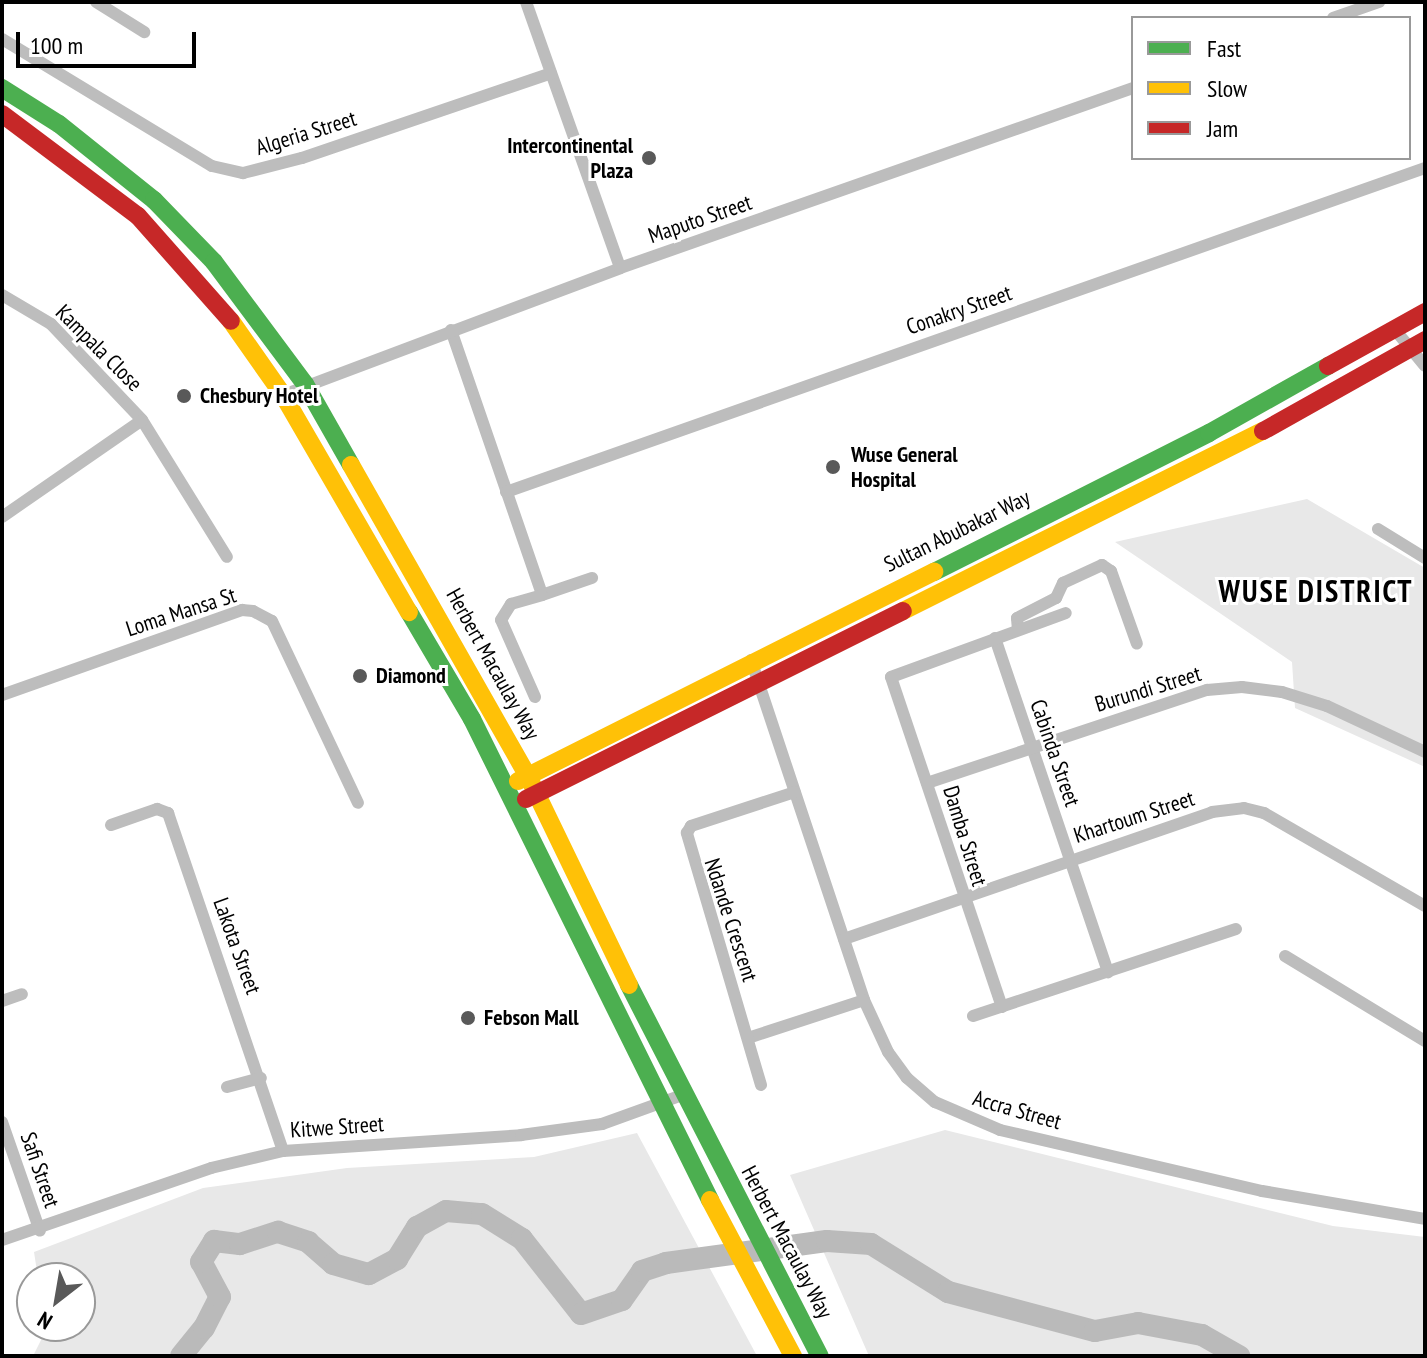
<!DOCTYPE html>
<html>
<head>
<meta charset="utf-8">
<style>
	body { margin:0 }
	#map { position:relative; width:1427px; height:1358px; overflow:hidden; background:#fff; font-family:"PT Sans Narrow",sans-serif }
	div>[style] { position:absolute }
	.green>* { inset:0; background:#e8e8e8 }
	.river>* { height:22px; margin:-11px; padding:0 11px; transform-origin:11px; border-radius:11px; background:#bababa }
	.street>* { height:12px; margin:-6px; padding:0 6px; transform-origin:6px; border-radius:6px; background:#bdbdbd }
	.fast>* { height:18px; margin:-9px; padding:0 9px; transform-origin:9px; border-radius:9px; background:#4caf50 }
	.slow>* { height:18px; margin:-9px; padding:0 9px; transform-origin:9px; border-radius:9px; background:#ffc107 }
	.jam>* { height:18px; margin:-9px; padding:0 9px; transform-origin:9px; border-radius:9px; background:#c62828 }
	.dots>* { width:22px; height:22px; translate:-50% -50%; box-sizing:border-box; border:4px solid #fff; border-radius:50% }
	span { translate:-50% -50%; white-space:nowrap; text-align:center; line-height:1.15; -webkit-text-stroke:6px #fff; paint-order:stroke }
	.street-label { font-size:22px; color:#000 }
	.poi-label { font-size:22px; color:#000; font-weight:700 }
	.right { translate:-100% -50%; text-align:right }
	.left { translate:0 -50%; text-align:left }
	.district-label { font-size:30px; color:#000; font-weight:700; letter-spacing:2px }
	.frame { position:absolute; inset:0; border:4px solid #000; pointer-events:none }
	.legend { position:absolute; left:1131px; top:16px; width:280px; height:144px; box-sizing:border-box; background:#fff; border:2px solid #999; margin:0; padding:10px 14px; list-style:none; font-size:24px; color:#000 }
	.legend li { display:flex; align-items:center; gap:16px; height:40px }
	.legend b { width:40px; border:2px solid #999 }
	.north { position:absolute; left:16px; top:1262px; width:80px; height:80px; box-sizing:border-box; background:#fff; border:2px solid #999; border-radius:50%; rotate:211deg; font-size:22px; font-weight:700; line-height:32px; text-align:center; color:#000 }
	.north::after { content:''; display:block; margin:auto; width:28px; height:36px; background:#595959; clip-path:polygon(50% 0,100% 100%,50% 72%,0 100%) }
	.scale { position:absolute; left:16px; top:32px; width:180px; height:36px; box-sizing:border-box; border:4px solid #000; border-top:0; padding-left:10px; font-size:24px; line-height:28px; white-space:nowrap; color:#000; -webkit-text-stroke:6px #fff; paint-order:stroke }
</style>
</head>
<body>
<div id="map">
	<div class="green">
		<i style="clip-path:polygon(1307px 499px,1425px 568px,1425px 767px,1295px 708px,1292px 662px,1115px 542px)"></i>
		<i style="clip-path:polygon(945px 1130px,1333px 1226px,1425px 1237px,1425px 1356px,869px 1356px,790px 1175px)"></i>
		<i style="clip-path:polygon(637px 1133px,757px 1356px,33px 1356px,48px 1326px,80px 1326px,80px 1278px,38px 1278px,34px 1252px,203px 1188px,347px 1168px,534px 1157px)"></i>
	</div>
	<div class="river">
		<i style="left:181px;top:1356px;width:36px;rotate:-51deg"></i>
		<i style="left:204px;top:1328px;width:35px;rotate:-63deg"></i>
		<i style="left:220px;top:1297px;width:40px;rotate:-118deg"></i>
		<i style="left:201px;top:1262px;width:25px;rotate:-58deg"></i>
		<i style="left:214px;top:1241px;width:26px;rotate:7deg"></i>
		<i style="left:240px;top:1244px;width:40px;rotate:-18deg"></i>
		<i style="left:278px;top:1232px;width:32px;rotate:18deg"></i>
		<i style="left:308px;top:1242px;width:33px;rotate:41deg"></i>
		<i style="left:333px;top:1264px;width:37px;rotate:16deg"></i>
		<i style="left:369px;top:1274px;width:32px;rotate:-28deg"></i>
		<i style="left:397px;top:1259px;width:38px;rotate:-58deg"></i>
		<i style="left:417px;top:1227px;width:33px;rotate:-29deg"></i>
		<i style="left:446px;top:1211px;width:36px;rotate:5deg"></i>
		<i style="left:482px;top:1214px;width:47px;rotate:32deg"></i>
		<i style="left:522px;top:1239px;width:95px;rotate:51.8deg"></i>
		<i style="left:581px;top:1314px;width:43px;rotate:-18.9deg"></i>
		<i style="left:622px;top:1300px;width:35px;rotate:-55deg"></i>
		<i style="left:642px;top:1271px;width:25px;rotate:-18deg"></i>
		<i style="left:666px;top:1263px;width:162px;rotate:-7.8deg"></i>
		<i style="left:827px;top:1241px;width:44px;rotate:3.9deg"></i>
		<i style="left:871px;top:1244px;width:91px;rotate:31.9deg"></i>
		<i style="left:948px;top:1292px;width:152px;rotate:14.9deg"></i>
		<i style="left:1095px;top:1331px;width:44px;rotate:-10.5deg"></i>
		<i style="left:1138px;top:1323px;width:65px;rotate:10.6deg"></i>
		<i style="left:1202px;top:1335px;width:43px;rotate:29.6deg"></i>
	</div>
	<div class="street">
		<i style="left:96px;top:2px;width:57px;rotate:32deg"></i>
		<i style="left:526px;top:2px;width:282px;rotate:70.5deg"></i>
		<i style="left:1333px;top:18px;width:49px;rotate:-19.2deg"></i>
		<i style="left:2px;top:39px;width:245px;rotate:31.2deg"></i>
		<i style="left:212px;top:166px;width:32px;rotate:13deg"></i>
		<i style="left:243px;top:173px;width:61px;rotate:-14.3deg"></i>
		<i style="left:302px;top:158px;width:263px;rotate:-18.8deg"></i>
		<i style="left:2px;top:295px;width:57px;rotate:30.6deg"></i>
		<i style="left:51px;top:324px;width:132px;rotate:46.5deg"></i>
		<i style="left:142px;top:420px;width:161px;rotate:58.2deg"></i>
		<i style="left:451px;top:330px;width:280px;rotate:71deg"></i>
		<i style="left:542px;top:595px;width:53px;rotate:-18.8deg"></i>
		<i style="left:1396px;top:331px;width:45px;rotate:50.4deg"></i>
		<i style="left:283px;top:395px;width:360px;rotate:-20.6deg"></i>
		<i style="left:620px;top:268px;width:544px;rotate:-19.33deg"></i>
		<i style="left:506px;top:492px;width:974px;rotate:-19.42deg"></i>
		<i style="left:2px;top:517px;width:170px;rotate:-34.7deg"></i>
		<i style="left:1378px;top:529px;width:55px;rotate:31.7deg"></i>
		<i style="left:1018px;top:630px;width:12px;rotate:-95deg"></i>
		<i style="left:1017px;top:618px;width:44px;rotate:-27.1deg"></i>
		<i style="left:1056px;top:598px;width:17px;rotate:-65deg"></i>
		<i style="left:1063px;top:583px;width:43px;rotate:-24.8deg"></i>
		<i style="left:1102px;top:565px;width:11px;rotate:34deg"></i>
		<i style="left:1111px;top:571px;width:77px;rotate:70.4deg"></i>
		<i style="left:995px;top:638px;width:353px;rotate:71.3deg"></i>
		<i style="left:751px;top:660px;width:358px;rotate:71.6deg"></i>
		<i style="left:864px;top:1000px;width:57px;rotate:65.2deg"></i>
		<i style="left:888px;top:1052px;width:32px;rotate:54deg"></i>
		<i style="left:907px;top:1078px;width:37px;rotate:41deg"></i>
		<i style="left:935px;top:1102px;width:71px;rotate:23.3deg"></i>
		<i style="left:1000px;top:1130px;width:269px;rotate:13.1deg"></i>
		<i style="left:1262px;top:1191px;width:165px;rotate:9.7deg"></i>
		<i style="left:2px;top:695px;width:255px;rotate:-19.5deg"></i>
		<i style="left:242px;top:610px;width:11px;rotate:5deg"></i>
		<i style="left:253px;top:611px;width:21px;rotate:28deg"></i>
		<i style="left:272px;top:621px;width:201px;rotate:64.7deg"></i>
		<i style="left:535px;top:697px;width:84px;rotate:-113.8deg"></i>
		<i style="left:501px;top:620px;width:19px;rotate:-58deg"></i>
		<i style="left:511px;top:604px;width:32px;rotate:-16deg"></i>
		<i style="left:927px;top:783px;width:295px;rotate:-18.4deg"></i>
		<i style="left:1207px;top:690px;width:35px;rotate:-5deg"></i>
		<i style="left:1242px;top:687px;width:40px;rotate:7.1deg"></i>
		<i style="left:1282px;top:692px;width:47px;rotate:17.3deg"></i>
		<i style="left:1327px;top:706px;width:108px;rotate:25.1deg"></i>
		<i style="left:111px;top:825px;width:49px;rotate:-19.2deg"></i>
		<i style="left:157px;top:809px;width:12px;rotate:20deg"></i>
		<i style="left:168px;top:813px;width:357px;rotate:71.2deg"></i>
		<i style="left:844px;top:939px;width:389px;rotate:-19deg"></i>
		<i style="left:1212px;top:812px;width:32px;rotate:-7deg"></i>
		<i style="left:1244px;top:808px;width:21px;rotate:14deg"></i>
		<i style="left:1264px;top:813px;width:186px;rotate:30deg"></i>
		<i style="left:1285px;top:956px;width:164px;rotate:31.3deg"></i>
		<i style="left:2px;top:1001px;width:21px;rotate:-19deg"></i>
		<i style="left:1002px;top:1007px;width:348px;rotate:-108.6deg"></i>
		<i style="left:891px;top:677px;width:186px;rotate:-20.1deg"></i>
		<i style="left:973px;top:1016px;width:277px;rotate:-18.3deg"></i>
		<i style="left:748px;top:1038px;width:122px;rotate:-18.1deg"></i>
		<i style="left:761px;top:1085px;width:263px;rotate:-106.4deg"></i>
		<i style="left:687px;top:833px;width:8px;rotate:-60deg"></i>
		<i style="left:691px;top:826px;width:109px;rotate:-18.1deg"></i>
		<i style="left:227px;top:1087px;width:35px;rotate:-15deg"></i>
		<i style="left:2px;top:1122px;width:115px;rotate:70.8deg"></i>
		<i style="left:2px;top:1240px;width:221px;rotate:-19deg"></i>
		<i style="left:211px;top:1168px;width:74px;rotate:-13.3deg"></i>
		<i style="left:283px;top:1151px;width:239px;rotate:-3.8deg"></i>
		<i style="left:521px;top:1135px;width:82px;rotate:-7.7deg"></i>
		<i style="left:602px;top:1124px;width:85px;rotate:-19.9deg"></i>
	</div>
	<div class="fast">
		<i style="left:2px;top:88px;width:67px;rotate:32.3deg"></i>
		<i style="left:59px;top:124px;width:122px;rotate:38.7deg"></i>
		<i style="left:154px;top:200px;width:86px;rotate:45.9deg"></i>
		<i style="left:214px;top:262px;width:152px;rotate:53.3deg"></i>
		<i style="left:305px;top:384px;width:93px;rotate:60.4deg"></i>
		<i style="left:934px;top:572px;width:308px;rotate:-26.8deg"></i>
		<i style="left:1209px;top:433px;width:137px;rotate:-29.4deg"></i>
		<i style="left:409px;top:612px;width:124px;rotate:59.5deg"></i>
		<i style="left:472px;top:719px;width:537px;rotate:63.67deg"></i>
		<i style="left:629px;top:985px;width:417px;rotate:62.8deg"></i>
	</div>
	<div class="slow">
		<i style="left:231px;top:321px;width:90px;rotate:54.9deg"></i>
		<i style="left:283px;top:395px;width:251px;rotate:59.9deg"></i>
		<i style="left:351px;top:465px;width:358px;rotate:60.4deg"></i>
		<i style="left:528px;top:776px;width:232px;rotate:64.2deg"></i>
		<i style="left:903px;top:611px;width:402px;rotate:-26.6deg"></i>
		<i style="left:518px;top:781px;width:466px;rotate:-26.7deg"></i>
		<i style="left:710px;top:1200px;width:177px;rotate:62deg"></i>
	</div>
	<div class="jam">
		<i style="left:2px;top:114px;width:170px;rotate:36.9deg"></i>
		<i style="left:138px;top:216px;width:140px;rotate:48.5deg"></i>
		<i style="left:1328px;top:366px;width:111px;rotate:-29.1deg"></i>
		<i style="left:1263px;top:431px;width:186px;rotate:-29.3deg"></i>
		<i style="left:526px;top:799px;width:421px;rotate:-26.5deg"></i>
	</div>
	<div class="dots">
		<i style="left:649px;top:158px;background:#595959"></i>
		<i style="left:184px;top:396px;background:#595959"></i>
		<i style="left:833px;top:467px;background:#595959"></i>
		<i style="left:360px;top:676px;background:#595959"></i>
		<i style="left:468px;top:1018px;background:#595959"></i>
	</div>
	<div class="street-label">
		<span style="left:306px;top:133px;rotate:-17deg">Algeria Street</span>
		<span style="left:700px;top:219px;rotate:-19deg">Maputo Street</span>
		<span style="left:959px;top:310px;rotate:-19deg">Conakry Street</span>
		<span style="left:99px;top:348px;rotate:45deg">Kampala Close</span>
		<span style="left:957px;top:531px;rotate:-26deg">Sultan Abubakar Way</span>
		<span style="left:181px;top:612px;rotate:-18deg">Loma Mansa St</span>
		<span style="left:493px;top:664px;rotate:61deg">Herbert Macaulay Way</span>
		<span style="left:1148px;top:689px;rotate:-17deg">Burundi Street</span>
		<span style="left:1055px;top:753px;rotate:71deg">Cabinda Street</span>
		<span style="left:1134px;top:817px;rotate:-18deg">Khartoum Street</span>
		<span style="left:965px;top:836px;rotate:73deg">Damba Street</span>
		<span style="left:731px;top:920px;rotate:72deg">Ndande Crescent</span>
		<span style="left:237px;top:946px;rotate:70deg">Lakota Street</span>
		<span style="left:1017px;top:1110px;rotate:16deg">Accra Street</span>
		<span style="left:337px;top:1127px;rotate:-4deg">Kitwe Street</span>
		<span style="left:40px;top:1170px;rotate:71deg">Safi Street</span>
		<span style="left:787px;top:1242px;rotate:62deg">Herbert Macaulay Way</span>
	</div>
	<div class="poi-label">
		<span class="right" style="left:633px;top:158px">Intercontinental<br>Plaza</span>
		<span class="left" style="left:200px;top:396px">Chesbury Hotel</span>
		<span class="left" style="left:851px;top:467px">Wuse General<br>Hospital</span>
		<span class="left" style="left:376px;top:676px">Diamond</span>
		<span class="left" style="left:484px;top:1018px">Febson Mall</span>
	</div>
	<div class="district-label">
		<span style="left:1316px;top:591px">WUSE DISTRICT</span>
	</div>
	<div class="frame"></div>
	<ul class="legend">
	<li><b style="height:10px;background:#4caf50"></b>Fast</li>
	<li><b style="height:10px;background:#ffc107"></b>Slow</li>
	<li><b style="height:10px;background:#c62828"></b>Jam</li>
	</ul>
	<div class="north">N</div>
	<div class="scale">100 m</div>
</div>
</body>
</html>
